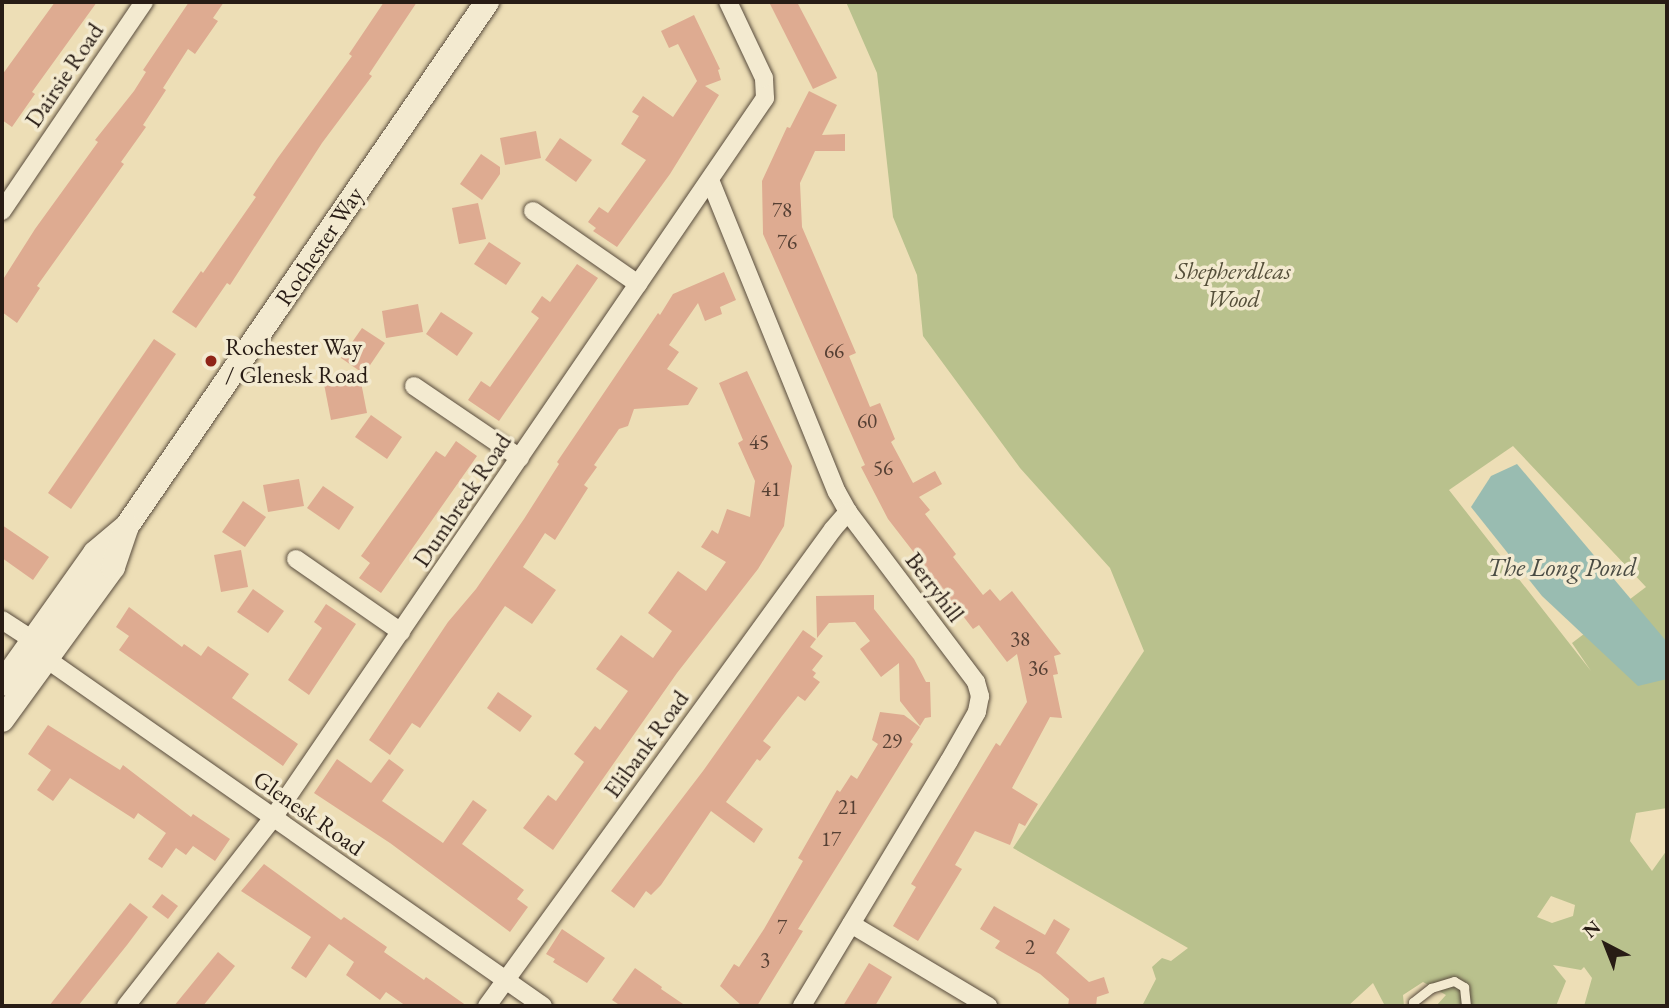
<!DOCTYPE html>
<html>
<head>
<meta charset="utf-8">
<style>
	body { margin:0 }
	#map { position:relative; width:1669px; height:1008px; overflow:hidden; background:#eddeb6; font-family:"EB Garamond",serif }
	div>[style] { position:absolute }
	.green>* { inset:0; background:#b9c18d }
	.water>* { inset:0; background:#99bcb1 }
	.building>* { inset:0; background:#deab91 }
	.roads { filter:drop-shadow(0 0 2px #594c3d) drop-shadow(0 0 2px #594c3d) }
	.lane>* { height:9px; margin:-4.5px; padding:0 4.5px; transform-origin:4.5px; border-radius:4.5px; background:#f3ead0 }
	.street>* { height:18px; margin:-9px; padding:0 9px; transform-origin:9px; border-radius:9px; background:#f3ead0 }
	.secondary>* { height:24px; margin:-12px; padding:0 12px; transform-origin:12px; border-radius:12px; background:#f3ead0 }
	.dots>* { width:19px; height:19px; translate:-50% -50%; box-sizing:border-box; border:4px solid #f3ead0; border-radius:50% }
	span { translate:-50% -50%; white-space:nowrap; text-align:center; line-height:1.15; -webkit-text-stroke:7px #f3ead0; paint-order:stroke }
	.number-label { font-size:21px; color:#564034 }
	.number-label span { -webkit-text-stroke-width:0 }
	.street-label { font-size:24px; color:#281c15 }
	.park-label { font-size:24px; color:#544e39; font-style:italic }
	.poi-label { font-size:24px; color:#281c15 }
	.left { translate:0 -50%; text-align:left }
	.water-label { font-size:26px; color:#4a4c44; font-style:italic }
	.frame { position:absolute; inset:0; border:4px solid #281c15; pointer-events:none }
	.north { position:absolute; left:1571px; top:910px; width:70px; height:70px; -webkit-text-stroke:5px #f3ead0; paint-order:stroke; rotate:318deg; font-size:19px; font-weight:700; line-height:28px; text-align:center; color:#281c15 }
	.north::after { content:''; display:block; margin:auto; width:24px; height:32px; background:#281c15; clip-path:polygon(50% 0,100% 100%,50% 72%,0 100%) }
</style>
</head>
<body>
<div id="map">
	<div class="green">
		<i style="clip-path:polygon(evenodd,846px 2px,1667px 2px,1667px 808px,1636px 813px,1630px 841px,1652px 871px,1667px 850px,1667px 1006px,1584px 1006px,1592px 978px,1584px 967px,1581px 970px,1553px 965px,1566px 981px,1556px 1006px,1436px 1006px,1446px 995px,1423px 982px,1403px 995px,1404px 1006px,1385px 1006px,1373px 983px,1348px 1006px,1142px 1006px,1156px 979px,1152px 967px,1162px 958px,1171px 961px,1188px 948px,1013px 848px,1144px 651px,1110px 568px,1020px 468px,923px 336px,917px 275px,893px 217px,877px 73px,846px 2px,1513px 446px,1646px 587px,1572px 643px,1591px 671px,1449px 490px,1513px 446px,846px 2px,1551px 896px,1575px 905px,1573px 916px,1552px 923px,1537px 917px,1551px 896px)"></i>
	</div>
	<div class="water">
		<i style="clip-path:polygon(1517px 464px,1667px 642px,1667px 679px,1638px 686px,1542px 596px,1471px 507px,1491px 476px)"></i>
	</div>
	<div class="building">
		<i style="clip-path:polygon(55px 2px,97px 2px,32px 92px,35px 94px,12px 127px,2px 120px,2px 75px)"></i>
		<i style="clip-path:polygon(189px 2px,224px 2px,213px 18px,218px 21px,195px 54px,188px 49px,163px 88px,166px 90px,143px 125px,146px 127px,121px 162px,124px 164px,37px 286px,40px 288px,17px 323px,2px 312px,2px 281px,35px 229px,98px 142px,95px 140px,134px 91px,146px 72px,143px 70px)"></i>
		<i style="clip-path:polygon(384px 2px,417px 2px,369px 74px,372px 76px,322px 143px,230px 285px,227px 283px,196px 328px,172px 312px,201px 271px,203px 273px,256px 197px,253px 195px,277px 159px,352px 56px,349px 54px)"></i>
		<i style="clip-path:polygon(769px 2px,797px 2px,837px 78px,813px 89px)"></i>
		<i style="clip-path:polygon(694px 15px,720px 69px,718px 70px,721px 80px,705px 86px,719px 95px,670px 174px,617px 247px,593px 231px,596px 228px,588px 222px,599px 207px,608px 213px,646px 160px,621px 144px,639px 116px,632px 112px,643px 96px,673px 117px,697px 81px,678px 44px,669px 48px,661px 31px)"></i>
		<i style="clip-path:polygon(809px 91px,837px 105px,822px 135px,845px 134px,845px 151px,815px 151px,800px 183px,802px 227px,856px 353px,849px 356px,870px 407px,880px 403px,895px 439px,891px 442px,913px 483px,935px 471px,942px 484px,919px 497px,930px 510px,925px 514px,956px 554px,953px 557px,983px 595px,990px 589px,1000px 601px,1012px 591px,1061px 654px,1054px 656px,1058px 674px,1053px 675px,1062px 718px,1050px 717px,1012px 788px,1038px 804px,1025px 826px,1019px 823px,1010px 845px,975px 831px,955px 865px,962px 869px,918px 941px,893px 926px,916px 887px,911px 884px,996px 743px,1000px 746px,1027px 702px,1017px 654px,1007px 662px,979px 625px,973px 629px,888px 519px,861px 467px,865px 465px,853px 438px,763px 234px,762px 181px,787px 127px,790px 128px)"></i>
		<i style="clip-path:polygon(536px 131px,541px 158px,505px 165px,500px 138px)"></i>
		<i style="clip-path:polygon(560px 138px,592px 160px,576px 182px,545px 160px)"></i>
		<i style="clip-path:polygon(481px 154px,500px 167px,500px 174px,482px 200px,460px 184px)"></i>
		<i style="clip-path:polygon(478px 203px,486px 239px,459px 244px,452px 208px)"></i>
		<i style="clip-path:polygon(489px 242px,521px 263px,506px 285px,474px 264px)"></i>
		<i style="clip-path:polygon(577px 264px,598px 278px,499px 421px,468px 400px,481px 381px,490px 387px,539px 318px,531px 312px,542px 296px,550px 302px)"></i>
		<i style="clip-path:polygon(724px 272px,736px 300px,720px 307px,722px 314px,705px 321px,698px 303px,669px 345px,679px 352px,667px 369px,698px 388px,688px 405px,634px 409px,628px 426px,619px 429px,594px 465px,597px 467px,584px 485px,588px 488px,555px 540px,545px 533px,523px 567px,556px 590px,532px 624px,505px 606px,420px 728px,412px 723px,390px 755px,369px 740px,448px 622px,476px 589px,524px 519px,559px 464px,557px 462px,658px 313px,660px 315px,673px 294px)"></i>
		<i style="clip-path:polygon(418px 304px,423px 332px,386px 338px,382px 311px)"></i>
		<i style="clip-path:polygon(441px 312px,473px 333px,457px 356px,426px 334px)"></i>
		<i style="clip-path:polygon(362px 328px,385px 343px,364px 374px,341px 358px)"></i>
		<i style="clip-path:polygon(154px 339px,176px 354px,71px 509px,48px 493px)"></i>
		<i style="clip-path:polygon(747px 371px,792px 466px,784px 526px,758px 569px,677px 673px,553px 850px,523px 828px,548px 795px,556px 801px,584px 762px,574px 754px,595px 726px,600px 730px,628px 691px,596px 669px,621px 635px,653px 658px,672px 631px,648px 613px,678px 571px,706px 591px,726px 562px,701px 547px,712px 530px,718px 534px,727px 509px,750px 517px,755px 481px,738px 443px,743px 440px,719px 383px)"></i>
		<i style="clip-path:polygon(360px 377px,367px 413px,331px 420px,324px 384px)"></i>
		<i style="clip-path:polygon(371px 415px,402px 437px,387px 459px,355px 437px)"></i>
		<i style="clip-path:polygon(456px 441px,477px 456px,381px 593px,359px 578px,370px 563px,361px 556px,436px 451px,445px 457px)"></i>
		<i style="clip-path:polygon(299px 479px,304px 506px,268px 512px,263px 485px)"></i>
		<i style="clip-path:polygon(323px 486px,354px 507px,339px 530px,307px 508px)"></i>
		<i style="clip-path:polygon(243px 501px,266px 517px,245px 547px,222px 532px)"></i>
		<i style="clip-path:polygon(2px 525px,49px 557px,33px 580px,2px 558px)"></i>
		<i style="clip-path:polygon(241px 550px,248px 587px,221px 592px,214px 555px)"></i>
		<i style="clip-path:polygon(253px 589px,284px 611px,268px 633px,237px 612px)"></i>
		<i style="clip-path:polygon(874px 595px,874px 609px,914px 659px,926px 682px,930px 682px,931px 717px,925px 718px,920px 726px,900px 701px,899px 663px,881px 677px,860px 649px,870px 641px,855px 622px,829px 623px,817px 638px,816px 596px)"></i>
		<i style="clip-path:polygon(326px 604px,356px 624px,309px 695px,288px 680px,322px 628px,314px 622px)"></i>
		<i style="clip-path:polygon(129px 607px,182px 647px,184px 644px,201px 656px,208px 646px,249px 674px,232px 698px,298px 744px,283px 766px,119px 650px,129px 636px,116px 627px)"></i>
		<i style="clip-path:polygon(803px 630px,816px 639px,810px 647px,823px 656px,812px 670px,816px 673px,813px 677px,820px 682px,805px 701px,798px 696px,782px 716px,763px 741px,771px 747px,760px 761px,757px 759px,726px 802px,763px 829px,754px 843px,711px 811px,661px 885px,651px 895px,646px 891px,634px 908px,611px 891px,703px 771px)"></i>
		<i style="clip-path:polygon(498px 692px,532px 716px,520px 732px,487px 708px)"></i>
		<i style="clip-path:polygon(880px 712px,904px 715px,920px 727px,910px 742px,913px 744px,798px 929px,803px 931px,757px 1006px,742px 1006px,720px 986px,734px 964px,739px 967px,764px 929px,803px 861px,798px 858px,837px 790px,840px 792px,851px 775px,857px 779px,878px 744px,872px 740px)"></i>
		<i style="clip-path:polygon(48px 725px,120px 770px,123px 765px,191px 817px,193px 814px,230px 839px,215px 861px,193px 846px,186px 855px,176px 848px,162px 868px,148px 859px,166px 833px,138px 813px,134px 819px,70px 778px,53px 801px,37px 790px,51px 770px,28px 754px)"></i>
		<i style="clip-path:polygon(337px 759px,371px 783px,389px 759px,404px 770px,382px 801px,443px 843px,473px 800px,487px 810px,462px 844px,524px 890px,517px 899px,528px 907px,510px 932px,390px 843px,314px 793px)"></i>
		<i style="clip-path:polygon(264px 864px,341px 920px,344px 917px,387px 947px,384px 952px,424px 980px,426px 977px,467px 1006px,406px 1006px,386px 992px,380px 1000px,346px 975px,354px 962px,329px 944px,306px 978px,291px 968px,311px 937px,241px 891px)"></i>
		<i style="clip-path:polygon(162px 894px,178px 906px,168px 919px,152px 907px)"></i>
		<i style="clip-path:polygon(130px 903px,148px 917px,127px 945px,78px 1006px,49px 1006px)"></i>
		<i style="clip-path:polygon(994px 906px,1045px 935px,1054px 919px,1070px 929px,1056px 953px,1089px 982px,1104px 977px,1109px 993px,1097px 997px,1096px 1006px,1068px 1006px,1069px 999px,1040px 974px,995px 948px,1000px 941px,980px 929px)"></i>
		<i style="clip-path:polygon(562px 929px,605px 958px,587px 983px,553px 962px,555px 959px,546px 954px)"></i>
		<i style="clip-path:polygon(218px 952px,235px 966px,203px 1006px,174px 1006px)"></i>
		<i style="clip-path:polygon(869px 963px,892px 977px,875px 1006px,843px 1006px)"></i>
		<i style="clip-path:polygon(635px 968px,662px 987px,661px 989px,686px 1006px,621px 1006px,612px 1000px)"></i>
	</div>
	<div class="roads">
		<div class="lane">
			<i style="left:1414px;top:1006px;width:4px;rotate:-104deg"></i>
			<i style="left:1413px;top:1002px;width:23px;rotate:-38deg"></i>
			<i style="left:1431px;top:988px;width:24px;rotate:-17deg"></i>
			<i style="left:1454px;top:981px;width:12px;rotate:31deg"></i>
			<i style="left:1464px;top:987px;width:19px;rotate:84deg"></i>
		</div>
		<div class="street">
			<i style="left:710px;top:180px;width:337px;rotate:67.9deg"></i>
			<i style="left:837px;top:492px;width:23px;rotate:61deg"></i>
			<i style="left:848px;top:512px;width:213px;rotate:53deg"></i>
			<i style="left:976px;top:682px;width:15px;rotate:74deg"></i>
			<i style="left:980px;top:696px;width:16px;rotate:101deg"></i>
			<i style="left:977px;top:712px;width:56px;rotate:119.7deg"></i>
			<i style="left:949px;top:761px;width:286px;rotate:121deg"></i>
			<i style="left:2px;top:211px;width:253px;rotate:-55.8deg"></i>
			<i style="left:533px;top:211px;width:128px;rotate:34.8deg"></i>
			<i style="left:414px;top:386px;width:128px;rotate:34.2deg"></i>
			<i style="left:296px;top:559px;width:128px;rotate:34.8deg"></i>
			<i style="left:2px;top:620px;width:38px;rotate:33deg"></i>
			<i style="left:48px;top:660px;width:604px;rotate:34.95deg"></i>
			<i style="left:851px;top:924px;width:160px;rotate:30.9deg"></i>
			<i style="left:126px;top:1006px;width:239px;rotate:-52deg"></i>
			<i style="left:273px;top:818px;width:872px;rotate:-55.65deg"></i>
			<i style="left:765px;top:98px;width:20px;rotate:-93deg"></i>
			<i style="left:764px;top:78px;width:84px;rotate:-115.3deg"></i>
			<i style="left:487px;top:1006px;width:589px;rotate:-54.04deg"></i>
			<i style="left:833px;top:529px;width:23px;rotate:-49deg"></i>
		</div>
		<div class="secondary">
			<i style="left:2px;top:684px;width:161px;rotate:-54.6deg"></i>
			<i style="left:95px;top:553px;width:42px;rotate:-40.2deg"></i>
			<i style="left:127px;top:526px;width:636px;rotate:-55.51deg"></i>
			<i style="left:2px;top:720px;width:189px;rotate:-54deg"></i>
			<i style="left:113px;top:567px;width:43px;rotate:-71.1deg"></i>
		</div>
	</div>
	<div class="dots">
		<i style="left:211px;top:361px;background:#8f2418"></i>
	</div>
	<div class="number-label">
		<span style="left:782px;top:210px">78</span>
		<span style="left:787px;top:242px">76</span>
		<span style="left:834px;top:351px">66</span>
		<span style="left:867px;top:421px">60</span>
		<span style="left:759px;top:442px">45</span>
		<span style="left:883px;top:468px">56</span>
		<span style="left:771px;top:489px">41</span>
		<span style="left:1020px;top:639px">38</span>
		<span style="left:1038px;top:668px">36</span>
		<span style="left:892px;top:741px">29</span>
		<span style="left:848px;top:807px">21</span>
		<span style="left:831px;top:839px">17</span>
		<span style="left:782px;top:927px">7</span>
		<span style="left:1030px;top:947px">2</span>
		<span style="left:765px;top:960px">3</span>
	</div>
	<div class="street-label">
		<span style="left:64px;top:75px;rotate:-56deg">Dairsie Road</span>
		<span style="left:319px;top:246px;rotate:-56deg">Rochester Way</span>
		<span style="left:462px;top:500px;rotate:-56deg">Dumbreck Road</span>
		<span style="left:935px;top:587px;rotate:53deg">Berryhill</span>
		<span style="left:646px;top:744px;rotate:-54deg">Elibank Road</span>
		<span style="left:309px;top:813px;rotate:35deg">Glenesk Road</span>
	</div>
	<div class="park-label">
		<span style="left:1233px;top:285px">Shepherdleas<br>Wood</span>
	</div>
	<div class="poi-label">
		<span class="left" style="left:225px;top:361px">Rochester Way<br>/ Glenesk Road</span>
	</div>
	<div class="water-label">
		<span style="left:1562px;top:568px">The Long Pond</span>
	</div>
	<div class="frame"></div>
	<div class="north">N</div>
</div>
</body>
</html>
